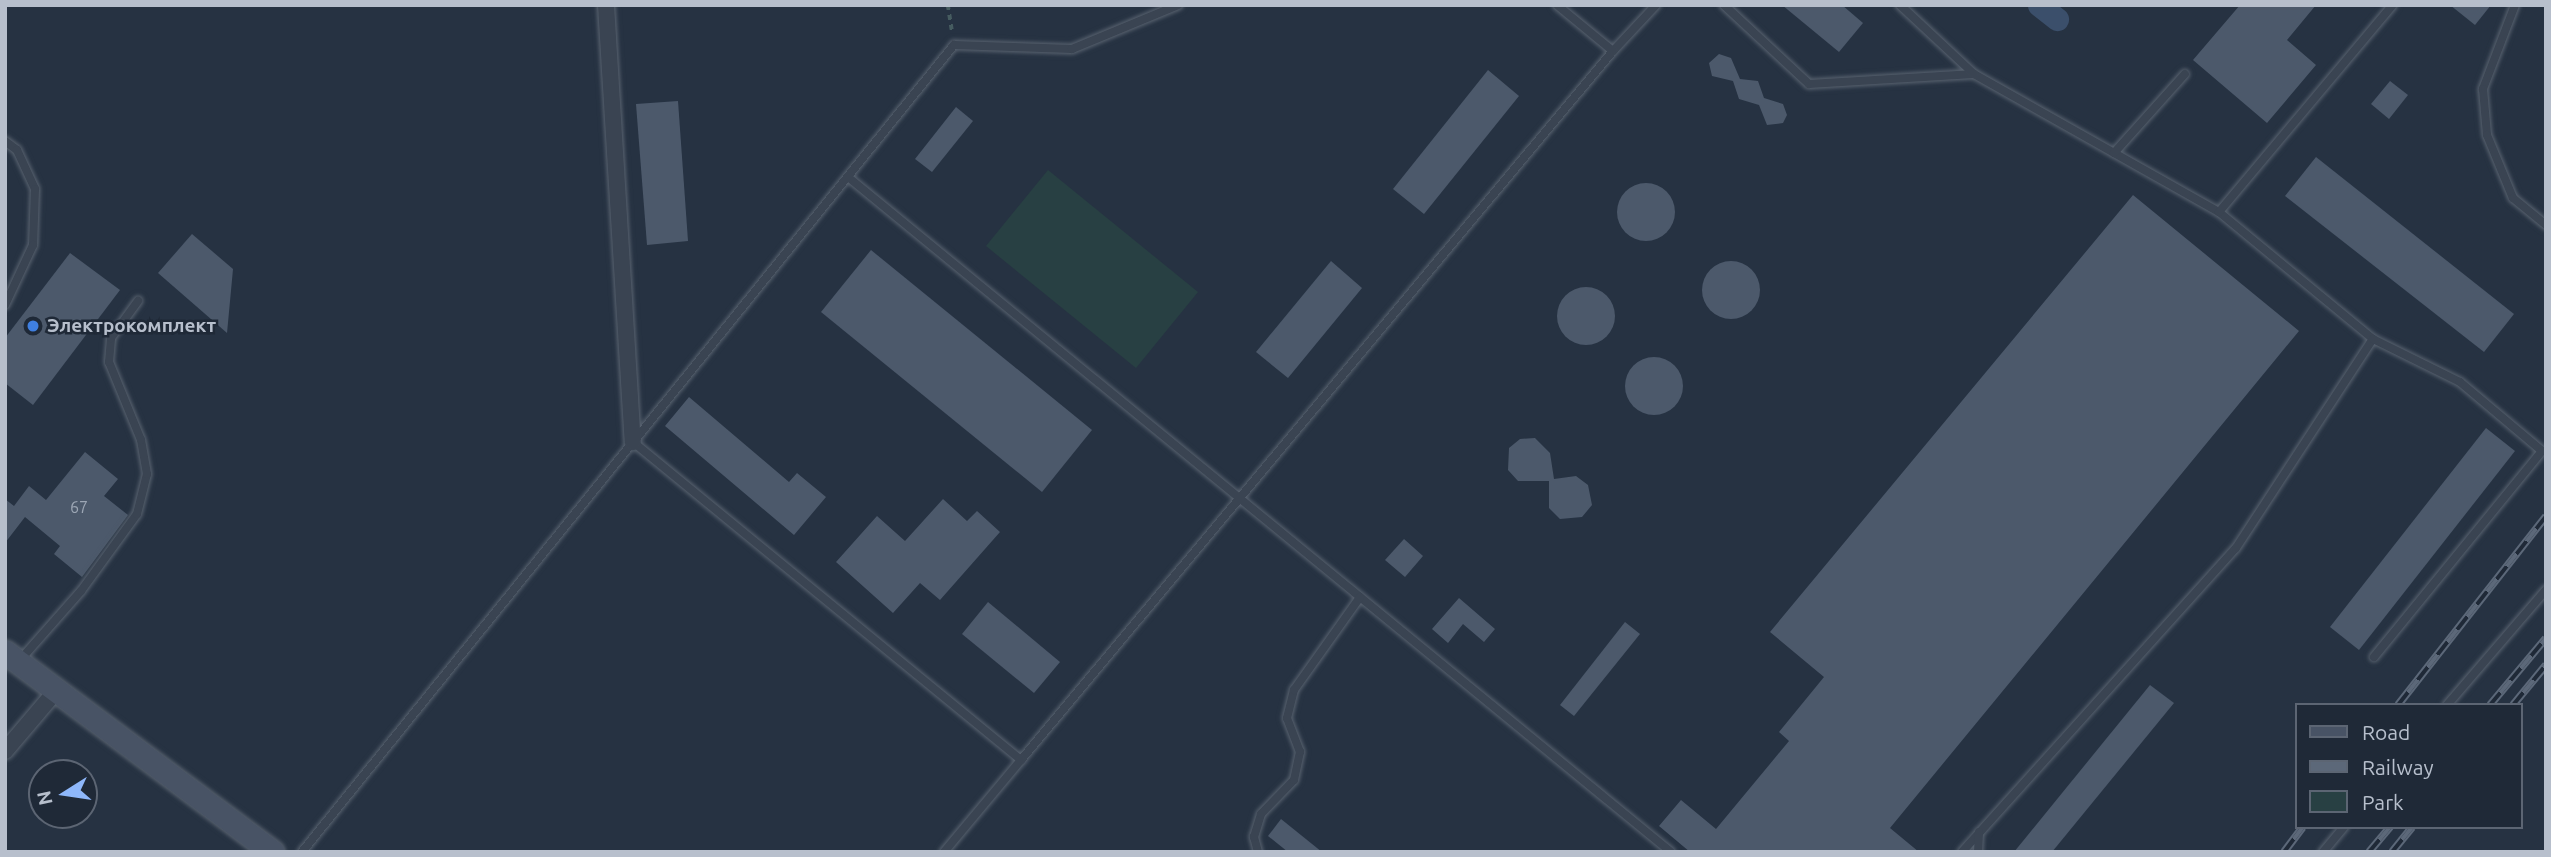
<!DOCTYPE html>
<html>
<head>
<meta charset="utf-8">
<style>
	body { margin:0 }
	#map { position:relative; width:2551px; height:857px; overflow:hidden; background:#263242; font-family:Ubuntu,sans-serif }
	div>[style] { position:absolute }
	.green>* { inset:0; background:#284043 }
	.canal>* { height:23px; margin:-11.5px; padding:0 11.5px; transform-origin:11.5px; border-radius:11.5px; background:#3b4f6b }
	.building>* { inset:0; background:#4c596b }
	.round { border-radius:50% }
	.path>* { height:3.5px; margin-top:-1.75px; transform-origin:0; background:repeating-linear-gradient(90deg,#465c60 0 5px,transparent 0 10px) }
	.roads { filter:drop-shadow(0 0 2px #58626f) drop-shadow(0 0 2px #58626f) }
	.lane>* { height:8px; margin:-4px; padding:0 4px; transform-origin:4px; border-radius:4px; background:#3a4452 }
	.street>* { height:16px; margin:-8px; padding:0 8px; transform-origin:8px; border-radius:8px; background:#3a4452 }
	.secondary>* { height:23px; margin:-11.5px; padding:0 11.5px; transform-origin:11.5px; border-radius:11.5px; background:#485365 }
	.rail>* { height:8px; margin-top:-4px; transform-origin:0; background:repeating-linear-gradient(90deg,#1f2937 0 16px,#5c6879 0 32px); box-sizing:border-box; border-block:2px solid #5c6879 }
	.dots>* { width:19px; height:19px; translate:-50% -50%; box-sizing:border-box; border:4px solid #1f2937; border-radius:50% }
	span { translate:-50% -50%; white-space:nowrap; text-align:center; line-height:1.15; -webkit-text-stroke:5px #1f2937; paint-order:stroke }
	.number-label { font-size:16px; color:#9ca6b4 }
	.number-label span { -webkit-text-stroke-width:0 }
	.poi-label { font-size:19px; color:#b7bfcc; font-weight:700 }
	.left { translate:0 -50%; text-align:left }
	.frame { position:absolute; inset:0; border:7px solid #b7bfcc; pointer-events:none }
	.legend { position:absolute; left:2295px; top:703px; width:228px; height:126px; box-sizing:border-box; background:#1f2937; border:2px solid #5c6573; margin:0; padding:9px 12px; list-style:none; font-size:21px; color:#b7bfcc }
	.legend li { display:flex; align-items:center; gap:14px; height:35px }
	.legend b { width:35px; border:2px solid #5c6573 }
	.north { position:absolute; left:28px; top:759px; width:70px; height:70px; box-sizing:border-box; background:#1f2937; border:2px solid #5c6573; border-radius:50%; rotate:258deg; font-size:19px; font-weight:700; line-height:28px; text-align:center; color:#b7bfcc }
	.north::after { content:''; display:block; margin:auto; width:24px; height:32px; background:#8eb7fa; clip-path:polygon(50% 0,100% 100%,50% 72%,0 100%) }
</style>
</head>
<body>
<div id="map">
	<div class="green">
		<i style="clip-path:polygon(1048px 170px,1198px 292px,1136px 368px,986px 246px)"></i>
	</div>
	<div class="canal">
		<i style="left:2039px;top:5px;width:23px;rotate:38deg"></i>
	</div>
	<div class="building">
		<i style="clip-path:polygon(1782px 5px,1842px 5px,1863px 23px,1839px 52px)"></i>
		<i style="clip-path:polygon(2240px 5px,2316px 5px,2287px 40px,2316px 65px,2267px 123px,2193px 60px)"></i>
		<i style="clip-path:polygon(2450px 5px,2491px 5px,2475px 25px)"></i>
		<i style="clip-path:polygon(1719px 54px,1731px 58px,1740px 79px,1758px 81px,1764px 98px,1783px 104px,1787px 115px,1783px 123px,1767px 125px,1759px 105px,1739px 99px,1733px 81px,1712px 76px,1709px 63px)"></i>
		<i style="clip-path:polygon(1488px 70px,1519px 96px,1424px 214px,1393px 189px)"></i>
		<i style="clip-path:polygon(2390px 81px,2408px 95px,2389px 119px,2371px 104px)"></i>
		<i style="clip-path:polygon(678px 101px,688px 241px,647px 245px,636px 104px)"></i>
		<i style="clip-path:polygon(956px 107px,973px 121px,932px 172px,915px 159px)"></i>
		<i style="clip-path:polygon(2316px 157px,2514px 314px,2484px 352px,2285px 196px)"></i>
		<i class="round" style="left:1617px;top:183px;width:58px;height:58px"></i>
		<i style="clip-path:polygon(2133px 195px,2299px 331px,1890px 828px,1919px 852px,1690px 852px,1659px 826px,1681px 800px,1716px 829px,1789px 741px,1779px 732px,1824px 677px,1770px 632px)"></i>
		<i style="clip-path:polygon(192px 234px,233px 269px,227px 333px,158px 273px)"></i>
		<i style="clip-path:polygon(871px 250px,1092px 430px,1042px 492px,821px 312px)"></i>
		<i style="clip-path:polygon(70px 253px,120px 290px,33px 405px,5px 383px,5px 338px)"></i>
		<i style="clip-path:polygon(1331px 261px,1362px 288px,1288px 378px,1256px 352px)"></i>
		<i class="round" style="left:1702px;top:261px;width:58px;height:58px"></i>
		<i class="round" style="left:1557px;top:287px;width:58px;height:58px"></i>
		<i class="round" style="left:1625px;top:357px;width:58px;height:58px"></i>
		<i style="clip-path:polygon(689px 397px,789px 482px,797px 473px,826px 497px,794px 535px,665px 426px)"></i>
		<i style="clip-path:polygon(2486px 428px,2515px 451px,2359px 650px,2330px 627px)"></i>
		<i style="clip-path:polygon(1535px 438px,1550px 453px,1554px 479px,1576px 476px,1588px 485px,1592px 505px,1582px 517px,1560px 519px,1549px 508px,1549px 481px,1518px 481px,1508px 470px,1509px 448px,1520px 439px)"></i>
		<i style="clip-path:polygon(85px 452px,118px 479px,104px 496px,128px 515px,82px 577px,54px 554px,60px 546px,25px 517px,5px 543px,5px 499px,14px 506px,29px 486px,46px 500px)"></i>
		<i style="clip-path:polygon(943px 499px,967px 521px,977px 511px,1000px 532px,940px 600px,920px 583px,893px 613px,836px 562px,877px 516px,905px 541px)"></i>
		<i style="clip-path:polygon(1404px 539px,1423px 556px,1405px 577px,1385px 560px)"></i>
		<i style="clip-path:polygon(1459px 598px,1495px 629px,1484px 642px,1463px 624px,1448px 643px,1432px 629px)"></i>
		<i style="clip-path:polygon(988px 602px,1060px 662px,1034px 693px,962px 634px)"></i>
		<i style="clip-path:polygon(1625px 622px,1640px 634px,1574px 716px,1560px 705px)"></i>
		<i style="clip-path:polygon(2150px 685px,2174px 703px,2052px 852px,2014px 852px)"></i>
		<i style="clip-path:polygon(1281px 819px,1322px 852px,1288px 852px,1268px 836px)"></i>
	</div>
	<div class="path">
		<i style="left:948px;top:5px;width:26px;rotate:81deg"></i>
	</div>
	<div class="roads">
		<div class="lane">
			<i style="left:1724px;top:5px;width:116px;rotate:42.9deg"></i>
			<i style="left:1809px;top:84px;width:165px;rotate:-3.5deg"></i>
			<i style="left:1974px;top:74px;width:281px;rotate:29.4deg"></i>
			<i style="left:2219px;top:212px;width:200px;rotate:39.5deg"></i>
			<i style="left:1900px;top:5px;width:101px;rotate:43deg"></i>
			<i style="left:2515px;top:5px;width:90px;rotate:110.9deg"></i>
			<i style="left:2483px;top:89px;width:46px;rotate:85deg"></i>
			<i style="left:2487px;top:135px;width:68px;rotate:67.6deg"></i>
			<i style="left:2513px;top:198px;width:43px;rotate:39.3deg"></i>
			<i style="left:1613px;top:51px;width:63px;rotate:-46.9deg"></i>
			<i style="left:5px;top:141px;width:15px;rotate:37deg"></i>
			<i style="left:17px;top:150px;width:43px;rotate:65.2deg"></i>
			<i style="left:35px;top:189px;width:56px;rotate:92deg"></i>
			<i style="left:33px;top:245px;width:66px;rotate:115deg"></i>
			<i style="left:2114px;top:153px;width:106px;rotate:-48.1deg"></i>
			<i style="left:848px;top:177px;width:1064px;rotate:39.36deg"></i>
			<i style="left:2219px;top:212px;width:270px;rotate:-50deg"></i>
			<i style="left:635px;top:440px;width:508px;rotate:-51.08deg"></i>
			<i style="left:954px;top:45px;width:118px;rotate:1.9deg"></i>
			<i style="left:1072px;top:49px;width:115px;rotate:-22.5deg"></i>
			<i style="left:21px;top:659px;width:91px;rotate:-48.6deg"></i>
			<i style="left:81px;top:591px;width:95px;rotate:-54deg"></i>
			<i style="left:137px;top:514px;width:41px;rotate:-76deg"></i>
			<i style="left:147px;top:474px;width:35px;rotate:-100deg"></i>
			<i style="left:141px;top:440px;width:84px;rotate:-112.3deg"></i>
			<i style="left:109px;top:362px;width:24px;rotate:-85deg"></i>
			<i style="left:111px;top:338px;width:46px;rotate:-53.9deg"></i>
			<i style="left:2447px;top:705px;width:152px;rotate:-49.3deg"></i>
			<i style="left:1021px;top:760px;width:924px;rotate:-50.14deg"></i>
			<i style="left:1613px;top:51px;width:72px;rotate:-140.6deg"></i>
			<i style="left:302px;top:852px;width:527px;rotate:-51.09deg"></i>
			<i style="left:633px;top:442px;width:502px;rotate:39.34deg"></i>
			<i style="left:1021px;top:760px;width:120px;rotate:129.9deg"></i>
			<i style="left:1258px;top:852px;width:16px;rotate:-105deg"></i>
			<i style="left:1254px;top:837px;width:24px;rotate:-73deg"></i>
			<i style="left:1261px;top:814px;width:47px;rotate:-45.9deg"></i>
			<i style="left:1294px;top:780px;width:29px;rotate:-78deg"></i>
			<i style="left:1300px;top:752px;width:36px;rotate:-111deg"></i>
			<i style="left:1287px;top:718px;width:29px;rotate:-76deg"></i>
			<i style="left:1294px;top:690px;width:114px;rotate:-54.6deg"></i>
			<i style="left:1962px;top:852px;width:409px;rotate:-48deg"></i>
			<i style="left:2236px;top:548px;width:250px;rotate:-56.8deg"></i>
			<i style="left:2373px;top:339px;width:97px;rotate:26.3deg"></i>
			<i style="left:2460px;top:382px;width:107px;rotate:40.1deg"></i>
			<i style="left:2542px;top:451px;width:266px;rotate:129.2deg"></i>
			<i style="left:1978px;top:852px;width:20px;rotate:-87deg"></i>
			<i style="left:2323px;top:852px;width:33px;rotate:-50deg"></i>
		</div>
		<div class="street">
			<i style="left:606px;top:5px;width:438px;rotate:86.5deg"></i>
			<i style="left:5px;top:751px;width:77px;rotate:-49.7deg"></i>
		</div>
		<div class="secondary">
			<i style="left:5px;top:652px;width:334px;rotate:36.8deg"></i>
		</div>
	</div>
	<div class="rail">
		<i style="left:2398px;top:705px;width:240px;rotate:-51.9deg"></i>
		<i style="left:2490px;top:705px;width:87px;rotate:-50.1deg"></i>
		<i style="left:2513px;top:705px;width:52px;rotate:-50.5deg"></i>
		<i style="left:2284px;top:852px;width:31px;rotate:-53deg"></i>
		<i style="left:2369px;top:852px;width:33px;rotate:-50deg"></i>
		<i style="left:2392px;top:852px;width:32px;rotate:-51deg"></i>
	</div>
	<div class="dots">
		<i style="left:33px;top:326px;background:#3f7fe0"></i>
	</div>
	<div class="number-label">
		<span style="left:79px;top:507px">67</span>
	</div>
	<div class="poi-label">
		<span class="left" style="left:47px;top:326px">Электрокомплект</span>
	</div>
	<div class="frame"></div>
	<ul class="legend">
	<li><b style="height:9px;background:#485365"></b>Road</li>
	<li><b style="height:9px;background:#5c6879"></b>Railway</li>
	<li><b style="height:19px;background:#284043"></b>Park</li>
	</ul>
	<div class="north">N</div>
</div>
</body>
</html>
